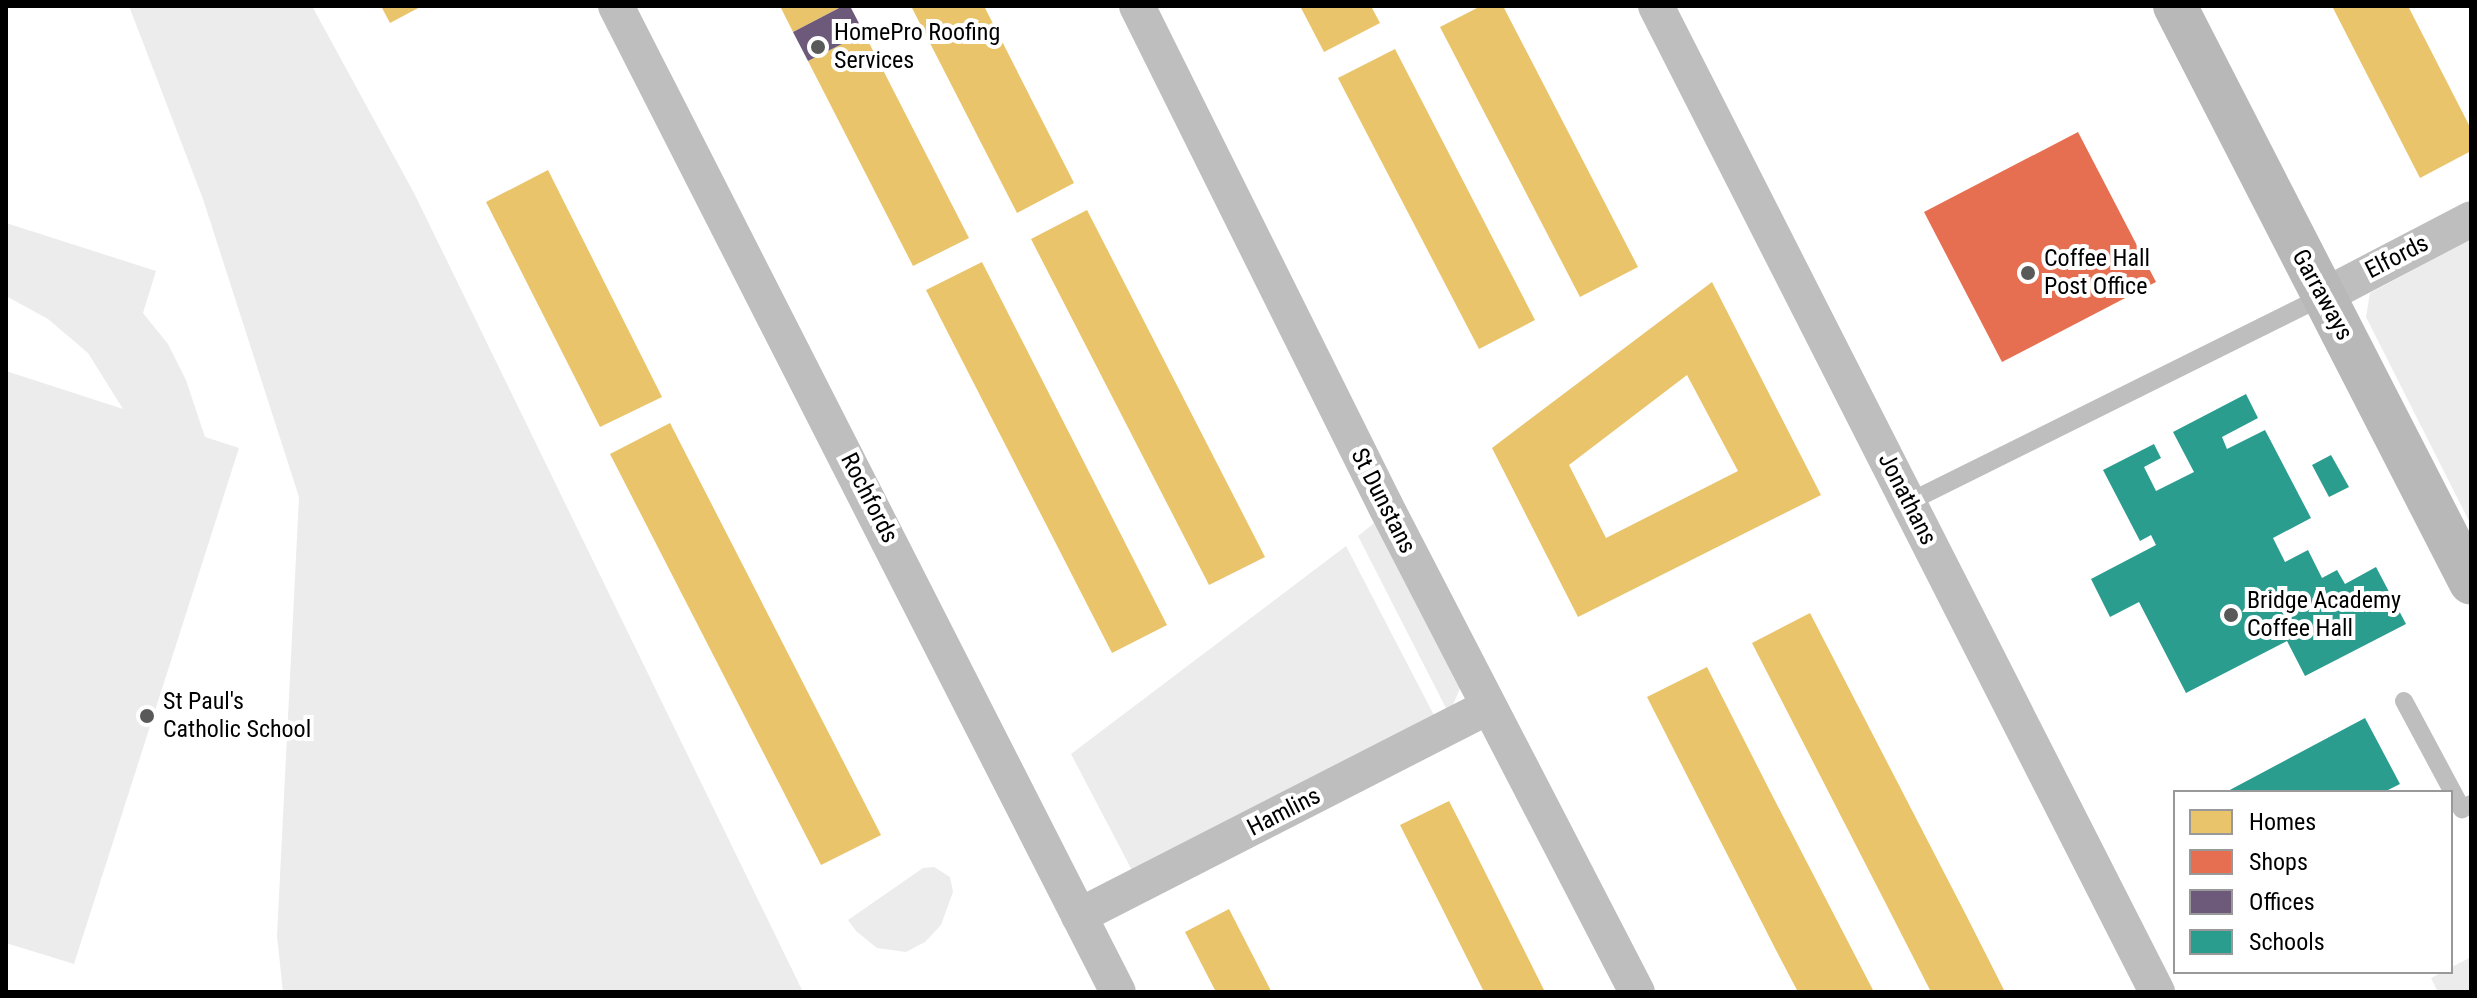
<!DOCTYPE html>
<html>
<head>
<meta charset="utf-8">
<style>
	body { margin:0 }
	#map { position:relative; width:2477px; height:998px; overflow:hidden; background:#fff; font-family:"Roboto Condensed",sans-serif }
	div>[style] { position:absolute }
	.green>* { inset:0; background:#ececec }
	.homes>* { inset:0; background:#e9c46a }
	.shops>* { inset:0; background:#e76f51 }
	.offices>* { inset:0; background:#6d597a }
	.schools>* { inset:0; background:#2a9d8f }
	.lane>* { height:18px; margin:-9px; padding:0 9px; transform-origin:9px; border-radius:9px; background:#bebebe }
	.street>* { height:36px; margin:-18px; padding:0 18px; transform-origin:18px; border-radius:18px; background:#bebebe }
	.secondary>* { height:44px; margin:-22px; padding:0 22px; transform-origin:22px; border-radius:22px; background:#b8b8b8 }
	.dots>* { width:22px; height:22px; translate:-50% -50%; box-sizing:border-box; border:4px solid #fff; border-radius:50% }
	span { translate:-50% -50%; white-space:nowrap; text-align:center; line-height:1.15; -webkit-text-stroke:8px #fff; paint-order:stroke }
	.poi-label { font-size:24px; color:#000 }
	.left { translate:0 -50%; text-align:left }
	.street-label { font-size:24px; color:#000 }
	.frame { position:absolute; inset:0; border:8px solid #000; pointer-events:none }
	.legend { position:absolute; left:2173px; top:790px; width:280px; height:184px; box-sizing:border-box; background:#fff; border:2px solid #999; margin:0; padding:10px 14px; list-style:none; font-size:24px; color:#000 }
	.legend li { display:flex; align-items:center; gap:16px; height:40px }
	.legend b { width:40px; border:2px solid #999 }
</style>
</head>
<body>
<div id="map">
	<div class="green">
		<i style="clip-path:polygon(129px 6px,312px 6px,414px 193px,803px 992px,283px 992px,277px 936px,299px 497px,203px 199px)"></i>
		<i style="clip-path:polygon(6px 223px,156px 271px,143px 313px,168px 344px,186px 380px,205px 437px,239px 448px,74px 964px,6px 943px,6px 371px,123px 409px,88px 353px,48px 319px,6px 296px)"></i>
		<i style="clip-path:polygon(2471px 239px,2471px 525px,2366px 317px,2370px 293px)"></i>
		<i style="clip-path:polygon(1383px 516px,1462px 684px,1449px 714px,1358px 536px)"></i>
		<i style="clip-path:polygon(1346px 546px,1437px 721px,1135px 876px,1071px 754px)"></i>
		<i style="clip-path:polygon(934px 867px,950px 877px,953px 892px,941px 925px,925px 942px,906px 952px,877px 948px,856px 931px,848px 920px,923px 868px)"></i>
		<i style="clip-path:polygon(2471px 957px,2471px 992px,2438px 992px,2431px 978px)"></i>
	</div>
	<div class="homes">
		<i style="clip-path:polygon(381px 6px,422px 6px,390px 23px)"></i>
		<i style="clip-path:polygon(780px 6px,843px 6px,793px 32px)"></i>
		<i style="clip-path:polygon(911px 6px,984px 6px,1074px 183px,1017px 213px)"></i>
		<i style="clip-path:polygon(1300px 6px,1371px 6px,1380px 23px,1324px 52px)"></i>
		<i style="clip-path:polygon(1481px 6px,1503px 6px,1638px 267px,1580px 297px,1440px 27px)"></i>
		<i style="clip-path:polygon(2332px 6px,2408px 6px,2471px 129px,2471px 151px,2420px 178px)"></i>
		<i style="clip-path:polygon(864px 33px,969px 238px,913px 266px,808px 61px)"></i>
		<i style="clip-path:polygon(1395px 49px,1535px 320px,1479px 349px,1338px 78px)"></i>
		<i style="clip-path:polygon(548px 170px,662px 397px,600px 427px,486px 202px)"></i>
		<i style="clip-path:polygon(1087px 210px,1265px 557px,1209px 585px,1031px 239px)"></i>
		<i style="clip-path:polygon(982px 262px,1167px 625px,1112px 653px,926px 290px)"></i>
		<i style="clip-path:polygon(evenodd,1712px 282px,1821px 495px,1578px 617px,1492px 448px,1712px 282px,1687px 375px,1738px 471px,1606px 538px,1569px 465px,1687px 375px)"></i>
		<i style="clip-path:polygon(670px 423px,881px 835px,821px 865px,610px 454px)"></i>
		<i style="clip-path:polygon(1810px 613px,1965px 913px,2005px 992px,1931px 992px,1884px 900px,1752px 643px)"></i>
		<i style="clip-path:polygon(1707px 667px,1772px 795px,1874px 992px,1798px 992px,1778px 954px,1647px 697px)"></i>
		<i style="clip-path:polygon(1449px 801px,1469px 840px,1545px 992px,1484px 992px,1440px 904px,1400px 825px)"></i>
		<i style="clip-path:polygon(1229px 909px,1270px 989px,1271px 992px,1216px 992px,1185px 932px)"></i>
	</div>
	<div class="shops">
		<i style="clip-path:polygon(2078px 132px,2156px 282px,2002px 362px,1924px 212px)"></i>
	</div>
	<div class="offices">
		<i style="clip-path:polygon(843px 6px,850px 6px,864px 33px,808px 61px,793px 32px)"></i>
	</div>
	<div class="schools">
		<i style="clip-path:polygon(2246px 394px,2258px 418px,2222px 437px,2227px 449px,2265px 430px,2311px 518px,2273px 538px,2285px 562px,2308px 550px,2322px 578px,2337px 570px,2345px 584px,2376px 567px,2406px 624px,2305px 676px,2287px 641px,2186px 693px,2139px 602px,2110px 617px,2091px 579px,2156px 545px,2151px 535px,2140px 541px,2103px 470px,2154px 444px,2161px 458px,2144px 467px,2156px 491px,2194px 472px,2173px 432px)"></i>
		<i style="clip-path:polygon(2331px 455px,2349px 487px,2329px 497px,2312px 465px)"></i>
		<i style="clip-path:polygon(2365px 718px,2400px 784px,2384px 792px,2226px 792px)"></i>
	</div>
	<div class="lane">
		<i style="left:1909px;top:502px;width:463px;rotate:-26.4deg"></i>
		<i style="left:2404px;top:701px;width:123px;rotate:61.8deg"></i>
		<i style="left:2462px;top:809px;width:10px;rotate:-29deg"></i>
	</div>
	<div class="street">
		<i style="left:616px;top:6px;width:1106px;rotate:63.02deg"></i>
		<i style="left:1137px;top:6px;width:559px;rotate:63.57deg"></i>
		<i style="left:1386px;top:507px;width:546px;rotate:62.64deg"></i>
		<i style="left:1656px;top:6px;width:1106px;rotate:63.06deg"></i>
		<i style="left:2324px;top:296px;width:166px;rotate:-27.6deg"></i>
		<i style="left:1079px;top:916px;width:459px;rotate:-27.1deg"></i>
	</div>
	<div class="secondary">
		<i style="left:2175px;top:6px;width:648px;rotate:62.84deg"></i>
	</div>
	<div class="dots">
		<i style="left:818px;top:47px;background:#595959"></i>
		<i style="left:2028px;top:273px;background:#595959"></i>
		<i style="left:2231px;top:615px;background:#595959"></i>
		<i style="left:147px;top:716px;background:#595959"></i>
	</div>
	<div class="poi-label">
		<span class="left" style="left:834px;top:47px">HomePro Roofing<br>Services</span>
		<span class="left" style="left:2044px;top:273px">Coffee Hall<br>Post Office</span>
		<span class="left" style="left:2247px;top:615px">Bridge Academy<br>Coffee Hall</span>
		<span class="left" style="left:163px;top:716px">St Paul's<br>Catholic School</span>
	</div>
	<div class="street-label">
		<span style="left:2397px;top:257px;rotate:-27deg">Elfords</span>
		<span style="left:2322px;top:295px;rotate:61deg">Garraways</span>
		<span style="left:869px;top:498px;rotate:63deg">Rochfords</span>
		<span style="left:1907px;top:499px;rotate:63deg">Jonathans</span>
		<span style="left:1383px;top:501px;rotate:63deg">St Dunstans</span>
		<span style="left:1284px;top:812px;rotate:-27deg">Hamlins</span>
	</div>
	<div class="frame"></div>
	<ul class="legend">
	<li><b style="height:22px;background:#e9c46a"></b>Homes</li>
	<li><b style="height:22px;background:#e76f51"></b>Shops</li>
	<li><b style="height:22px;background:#6d597a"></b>Offices</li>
	<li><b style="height:22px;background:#2a9d8f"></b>Schools</li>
	</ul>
</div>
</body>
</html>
